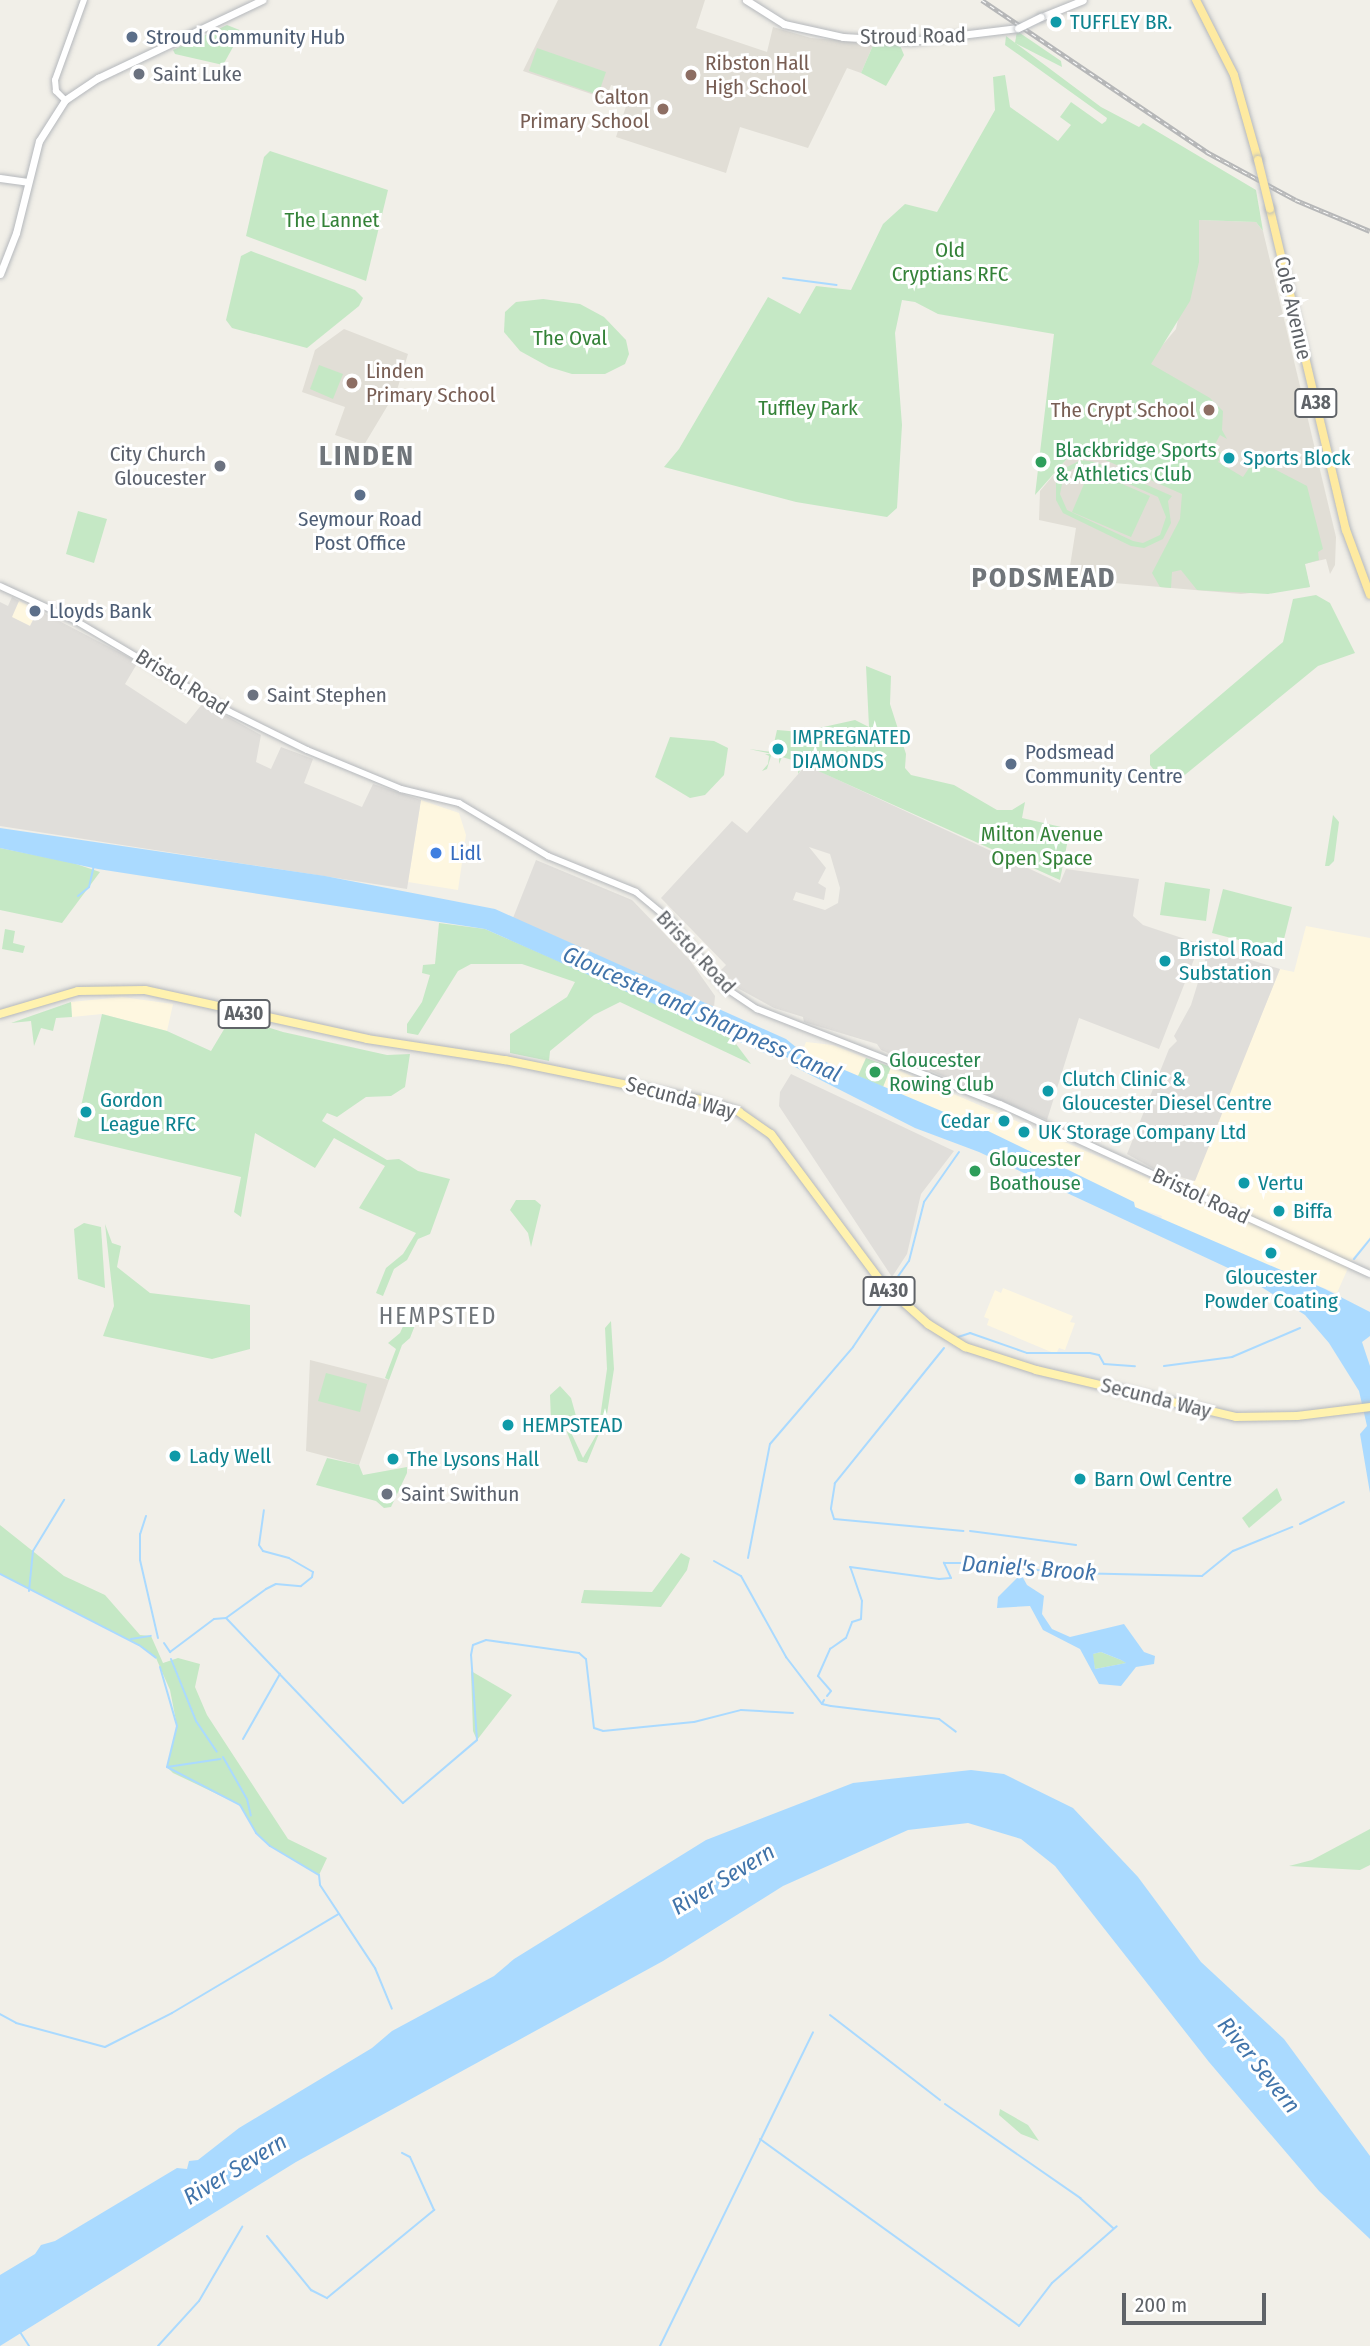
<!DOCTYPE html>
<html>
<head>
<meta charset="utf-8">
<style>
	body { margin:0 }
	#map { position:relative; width:1370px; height:2346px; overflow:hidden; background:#f1efe8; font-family:"Fira Sans Condensed",sans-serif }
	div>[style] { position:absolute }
	.commercial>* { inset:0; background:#fef7e0 }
	.industrial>* { inset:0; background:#e0deda }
	.education>* { inset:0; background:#e1ded6 }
	.green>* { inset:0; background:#c5e8c5 }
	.water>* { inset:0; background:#aadaff }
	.stream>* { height:2px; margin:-1px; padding:0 1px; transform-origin:1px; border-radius:1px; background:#aadaff }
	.roads { filter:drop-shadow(0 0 2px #b5b8bc) drop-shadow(0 0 2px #b5b8bc) }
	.tertiary>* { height:6px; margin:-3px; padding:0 3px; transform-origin:3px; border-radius:3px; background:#fff }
	.secondary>* { height:7px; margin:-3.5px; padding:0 3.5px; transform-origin:3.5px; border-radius:3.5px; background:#fff }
	.primary>* { height:8px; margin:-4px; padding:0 4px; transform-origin:4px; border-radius:4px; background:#fff2af }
	.trunk>* { height:8px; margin:-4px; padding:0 4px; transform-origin:4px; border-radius:4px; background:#feeaa1 }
	.rail>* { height:4.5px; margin-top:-2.25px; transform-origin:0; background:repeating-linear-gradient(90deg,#fff 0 5px,#b6b7b8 0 10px); box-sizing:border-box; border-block:2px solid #b6b7b8 }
	.bridges { filter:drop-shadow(0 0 2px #b6babf) drop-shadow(0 0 2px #b6babf) }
	.secondary-bridge>* { height:7px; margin:-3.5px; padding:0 3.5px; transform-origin:3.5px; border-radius:3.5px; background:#fff }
	.trunk-bridge>* { height:8px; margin:-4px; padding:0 4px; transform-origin:4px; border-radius:4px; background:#feeaa1 }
	.dots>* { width:19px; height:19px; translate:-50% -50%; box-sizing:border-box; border:4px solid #fff; border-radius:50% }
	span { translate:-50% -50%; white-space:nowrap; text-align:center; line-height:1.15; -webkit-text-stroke:6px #fff; paint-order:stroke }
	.shield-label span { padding:2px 5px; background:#fff; border:2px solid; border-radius:5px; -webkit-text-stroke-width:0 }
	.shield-label { font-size:19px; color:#5f6368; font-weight:700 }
	.culture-label { font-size:21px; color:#0d838f }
	.left { translate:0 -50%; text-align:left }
	.right { translate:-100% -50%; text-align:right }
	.street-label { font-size:21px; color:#5f6368 }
	.service-label { font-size:21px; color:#4e5e75 }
	.education-label { font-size:21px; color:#785e54 }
	.worship-label { font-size:21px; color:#5b616d }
	.park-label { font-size:21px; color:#348238 }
	.leisure-label { font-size:21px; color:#27864d }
	.shop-label { font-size:21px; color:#366cbe }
	.water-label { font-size:23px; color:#4174aa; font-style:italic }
	.quarter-label { font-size:24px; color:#70757a; letter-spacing:2px }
	.district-label { font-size:28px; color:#70757a; font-weight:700; letter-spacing:2px }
	.scale { position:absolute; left:1122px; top:2293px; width:144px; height:32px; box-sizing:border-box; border:4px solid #5f6368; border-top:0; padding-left:9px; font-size:21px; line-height:24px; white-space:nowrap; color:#5f6368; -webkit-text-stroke:5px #fff; paint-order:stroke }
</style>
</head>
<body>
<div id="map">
	<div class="commercial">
		<i style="clip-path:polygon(19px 601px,38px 610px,30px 626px,11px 617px)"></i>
		<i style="clip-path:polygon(421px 800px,459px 813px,466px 835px,458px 890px,408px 882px)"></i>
		<i style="clip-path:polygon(1306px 926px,1370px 938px,1370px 1237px,1352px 1259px,1337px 1293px,1159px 1225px,1162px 1216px,1134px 1207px,1068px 1169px,883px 1087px,891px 1067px,1174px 1189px,1178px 1184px,1192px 1185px,1280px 969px,1294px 972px)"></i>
		<i style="clip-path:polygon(122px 997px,173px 1004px,167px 1031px,102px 1014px,72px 1017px,71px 1002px)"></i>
		<i style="clip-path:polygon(806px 1042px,833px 1045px,866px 1058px,858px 1076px,802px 1052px)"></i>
		<i style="clip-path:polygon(1003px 1288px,1073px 1316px,1070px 1322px,1075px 1323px,1065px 1350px,1059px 1348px,1056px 1354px,987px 1325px,989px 1319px,984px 1317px,995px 1290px,1001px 1293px)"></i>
	</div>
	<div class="industrial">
		<i style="clip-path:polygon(12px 597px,19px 601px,12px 617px,30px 626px,38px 610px,138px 662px,125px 684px,186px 724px,203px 703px,261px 735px,256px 762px,271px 769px,281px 747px,313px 759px,304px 783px,362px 807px,373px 784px,421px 800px,407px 889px,0 826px,0 602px,8px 606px)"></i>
		<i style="clip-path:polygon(evenodd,806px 765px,1060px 883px,1066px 869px,1139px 879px,1133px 916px,1143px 925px,1200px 944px,1159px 1049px,1079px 1018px,1047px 1120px,881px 1050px,877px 1044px,804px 1022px,803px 1017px,774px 1008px,732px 985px,720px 971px,726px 965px,661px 898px,732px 821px,747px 833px,806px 765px,809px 847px,830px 854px,840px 888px,838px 903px,825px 910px,793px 900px,796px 892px,824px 900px,826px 888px,818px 883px,826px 868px,809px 847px)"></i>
		<i style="clip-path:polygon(536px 860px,632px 900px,689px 959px,715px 996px,714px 1007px,513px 918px)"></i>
		<i style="clip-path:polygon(1209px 947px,1280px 969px,1195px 1181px,1169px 1174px,1164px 1168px,1154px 1169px,1127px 1154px,1169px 1049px,1177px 1041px,1174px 1036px,1191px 1005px)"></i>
		<i style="clip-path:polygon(791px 1074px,954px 1151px,921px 1194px,907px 1254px,892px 1277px,779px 1106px,780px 1092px)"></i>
	</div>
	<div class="education">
		<i style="clip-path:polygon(558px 0,705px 0,696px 28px,767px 52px,773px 27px,811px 38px,874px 43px,861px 73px,847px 68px,808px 148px,740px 127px,726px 173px,616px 137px,631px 91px,611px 85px,606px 99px,523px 71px)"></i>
		<i style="clip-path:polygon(1199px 220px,1256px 222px,1263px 231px,1336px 537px,1335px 565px,1330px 574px,1326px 559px,1304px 564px,1310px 587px,1241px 594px,1068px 579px,1076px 528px,1039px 520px,1040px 491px,1176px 329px)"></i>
		<i style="clip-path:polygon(344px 329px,408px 354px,397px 390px,364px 445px,335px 435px,345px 407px,302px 392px,315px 350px)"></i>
		<i style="clip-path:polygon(310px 1360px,389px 1380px,359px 1465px,306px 1451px)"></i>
	</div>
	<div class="green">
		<i style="clip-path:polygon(227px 25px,242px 31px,223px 65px,175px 54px,173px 50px)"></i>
		<i style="clip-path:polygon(1017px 31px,1061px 61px,1062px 67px,1015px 43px)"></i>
		<i style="clip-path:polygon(1006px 36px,1101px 107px,1139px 127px,1143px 123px,1256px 190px,1263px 231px,1256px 222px,1199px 220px,1199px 262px,1190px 301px,1151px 364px,1210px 398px,1223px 411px,1222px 430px,1227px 439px,1220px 435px,1213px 448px,1223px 454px,1218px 462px,1243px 477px,1255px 459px,1307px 486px,1323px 549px,1318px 552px,1319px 560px,1305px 564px,1310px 587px,1268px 594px,1197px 590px,1181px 570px,1172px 572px,1171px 588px,1160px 587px,1152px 573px,1180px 519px,1182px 494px,1085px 451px,1073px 452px,1035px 495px,1054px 334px,938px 314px,915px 302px,902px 300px,895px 333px,902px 425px,897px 508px,887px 517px,796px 502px,664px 467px,679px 449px,768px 297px,800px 314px,816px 286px,851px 290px,883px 224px,905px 204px,937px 212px,995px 110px,993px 77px,1005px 75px,1010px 107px,1058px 141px,1071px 125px,1060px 117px,1071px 102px,1102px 124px,1106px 121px,1107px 118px,1005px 45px)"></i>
		<i style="clip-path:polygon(874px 43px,899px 43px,904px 55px,886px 86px,861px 73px)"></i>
		<i style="clip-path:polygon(537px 48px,606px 72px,598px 95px,529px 71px)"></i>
		<i style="clip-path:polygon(270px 151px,388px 190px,366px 281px,246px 236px,264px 157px)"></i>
		<i style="clip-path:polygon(251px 251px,355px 290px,363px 298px,359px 306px,307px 348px,232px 328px,226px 320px,241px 256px)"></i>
		<i style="clip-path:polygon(543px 299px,580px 304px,604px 317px,626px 340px,629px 354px,625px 364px,605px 374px,572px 374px,549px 367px,520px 351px,504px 332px,505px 312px,516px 302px)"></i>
		<i style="clip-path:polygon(319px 365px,343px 374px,333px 399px,310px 389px)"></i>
		<i style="clip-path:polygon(evenodd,1081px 460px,1095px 462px,1172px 496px,1168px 501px,1171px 523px,1163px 539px,1144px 548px,1131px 546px,1063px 513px,1056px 500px,1056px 483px,1065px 468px,1081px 460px,1089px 466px,1158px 497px,1166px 517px,1160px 535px,1143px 543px,1133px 541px,1067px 510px,1060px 494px,1063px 479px,1072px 469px,1089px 466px)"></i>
		<i style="clip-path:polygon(1090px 470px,1150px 496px,1131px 537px,1072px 512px)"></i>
		<i style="clip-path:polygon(78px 511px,107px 519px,94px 563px,66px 554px)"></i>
		<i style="clip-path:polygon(1316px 595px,1330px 603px,1355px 653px,1318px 666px,1175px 783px,1162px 780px,1150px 765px,1150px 755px,1283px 642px,1293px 599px)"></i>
		<i style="clip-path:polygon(866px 666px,891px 676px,890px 704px,906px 754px,905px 768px,911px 775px,954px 785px,997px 810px,1012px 810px,1025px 802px,1022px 818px,1070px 829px,1060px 880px,816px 770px,806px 765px,812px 753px,798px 774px,799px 762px,782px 757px,779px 764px,779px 757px,771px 756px,767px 769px,762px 771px,768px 764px,769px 756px,765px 754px,772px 754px,749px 749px,772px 752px,777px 730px,801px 732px,855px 720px,869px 727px)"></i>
		<i style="clip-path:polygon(670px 737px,714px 741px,728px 748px,724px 775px,705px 795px,690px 798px,655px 777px)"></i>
		<i style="clip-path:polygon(1333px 815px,1339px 822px,1334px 861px,1329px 866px,1325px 866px)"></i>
		<i style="clip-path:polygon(0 848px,70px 862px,100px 872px,62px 923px,0 910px)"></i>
		<i style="clip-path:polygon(1165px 882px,1210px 889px,1206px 921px,1160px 915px)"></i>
		<i style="clip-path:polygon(1223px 889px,1292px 907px,1281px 951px,1212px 933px)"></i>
		<i style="clip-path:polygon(439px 923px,485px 929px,730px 1036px,751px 1064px,620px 1002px,594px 1015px,550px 1051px,549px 1061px,510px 1053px,510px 1034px,567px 997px,575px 982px,522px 964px,471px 964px,458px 971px,418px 1035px,407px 1033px,407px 1024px,422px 1002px,430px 975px,422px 973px,423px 965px,435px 964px)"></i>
		<i style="clip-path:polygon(5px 929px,15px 931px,13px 943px,25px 946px,23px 953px,2px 949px)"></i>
		<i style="clip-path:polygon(71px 1002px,72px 1017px,56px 1018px,53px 1031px,41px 1028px,34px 1046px,31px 1021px,11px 1023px)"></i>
		<i style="clip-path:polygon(102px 1014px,167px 1031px,211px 1051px,232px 1016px,283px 1032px,387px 1055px,410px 1054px,405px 1087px,391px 1096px,366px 1097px,337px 1117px,327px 1113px,322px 1121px,387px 1160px,399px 1159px,418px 1171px,450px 1179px,430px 1234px,418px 1239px,407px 1260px,394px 1269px,383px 1296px,376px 1293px,386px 1268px,403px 1254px,416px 1233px,359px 1208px,385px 1166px,334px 1138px,315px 1168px,255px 1133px,241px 1217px,234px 1212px,241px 1177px,74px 1137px)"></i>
		<i style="clip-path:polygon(866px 1058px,891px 1067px,883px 1087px,858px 1076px)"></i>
		<i style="clip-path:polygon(516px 1200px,535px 1200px,541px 1205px,531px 1247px,528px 1233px,510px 1210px)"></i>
		<i style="clip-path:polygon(84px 1223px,101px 1227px,105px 1288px,78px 1279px,74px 1229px)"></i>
		<i style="clip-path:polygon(105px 1224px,112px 1243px,121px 1246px,117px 1267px,150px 1293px,250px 1305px,250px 1349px,212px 1359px,103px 1336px,114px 1306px)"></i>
		<i style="clip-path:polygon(410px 1311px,419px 1315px,410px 1338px,402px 1345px,389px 1380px,385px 1378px,396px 1349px,388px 1343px,400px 1333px)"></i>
		<i style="clip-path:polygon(611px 1321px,614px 1369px,607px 1414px,587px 1463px,578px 1461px,565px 1427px,551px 1420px,550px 1395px,560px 1386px,571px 1398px,576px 1416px,568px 1426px,583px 1458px,598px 1432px,607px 1369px,605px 1328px)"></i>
		<i style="clip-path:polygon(326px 1373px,367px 1384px,360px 1412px,318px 1401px)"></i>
		<i style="clip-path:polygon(327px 1458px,359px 1465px,363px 1475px,407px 1467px,407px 1473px,391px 1507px,384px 1508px,376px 1501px,316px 1485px)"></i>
		<i style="clip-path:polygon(1277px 1488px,1282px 1500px,1249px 1528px,1242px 1518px)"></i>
		<i style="clip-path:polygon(0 1525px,64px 1576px,105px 1595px,140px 1635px,151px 1636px,163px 1663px,178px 1658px,200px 1664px,195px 1687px,207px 1715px,288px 1839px,327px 1858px,319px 1875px,270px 1846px,256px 1833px,240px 1805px,173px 1773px,167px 1767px,177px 1726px,170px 1690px,156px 1658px,139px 1645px,0 1574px)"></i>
		<i style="clip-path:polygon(681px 1553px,690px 1558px,687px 1570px,661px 1607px,581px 1603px,584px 1590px,652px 1592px)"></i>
		<i style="clip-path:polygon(1101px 1652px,1121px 1660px,1127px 1663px,1095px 1669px,1092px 1654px)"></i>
		<i style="clip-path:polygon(471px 1671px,512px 1695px,477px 1740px,473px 1731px)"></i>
		<i style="clip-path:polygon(1370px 1829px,1370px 1865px,1360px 1870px,1289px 1866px,1312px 1860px)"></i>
		<i style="clip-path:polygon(1000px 2109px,1028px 2125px,1039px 2141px,1021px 2134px,999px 2115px)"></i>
	</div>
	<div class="water">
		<i style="clip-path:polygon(0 828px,325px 876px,495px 909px,786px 1039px,802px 1052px,984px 1129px,1134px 1202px,1135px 1207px,1325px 1289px,1370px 1312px,1370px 1336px,1362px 1342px,1370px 1366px,1370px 1493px,1360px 1434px,1367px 1426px,1359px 1391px,1329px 1343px,1305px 1315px,1241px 1274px,979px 1152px,915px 1128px,793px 1066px,795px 1061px,779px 1054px,776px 1058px,485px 929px,98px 869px,0 848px)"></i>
		<i style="clip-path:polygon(evenodd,1021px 1574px,1027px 1585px,1044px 1596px,1042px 1614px,1052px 1629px,1070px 1637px,1124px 1624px,1144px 1652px,1155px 1656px,1154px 1664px,1136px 1667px,1121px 1686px,1099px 1684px,1080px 1649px,1043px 1630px,1030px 1606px,997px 1608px,998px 1597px,1021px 1574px,1101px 1652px,1121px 1660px,1126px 1663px,1095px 1669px,1093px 1654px,1101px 1652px)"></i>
		<i style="clip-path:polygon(971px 1770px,1004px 1774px,1073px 1808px,1138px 1877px,1201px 1962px,1284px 2039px,1370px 2156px,1370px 2239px,1319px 2191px,1209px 2062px,1055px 1866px,1021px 1839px,968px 1823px,908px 1830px,783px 1886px,663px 1961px,296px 2162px,0 2346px,0 2275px,35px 2254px,41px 2245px,55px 2241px,177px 2168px,187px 2169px,189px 2161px,198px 2160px,239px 2128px,372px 2048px,392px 2031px,494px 1976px,514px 1959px,706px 1840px,853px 1783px)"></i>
	</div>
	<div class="stream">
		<i style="left:783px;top:278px;width:54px;rotate:7.4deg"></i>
		<i style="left:78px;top:896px;width:14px;rotate:-39deg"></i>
		<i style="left:89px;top:887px;width:22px;rotate:-77deg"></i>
		<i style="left:1354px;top:1259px;width:26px;rotate:-51deg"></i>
		<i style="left:892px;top:1285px;width:29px;rotate:-55deg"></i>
		<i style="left:909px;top:1261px;width:61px;rotate:-75.7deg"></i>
		<i style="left:924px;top:1202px;width:61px;rotate:-55deg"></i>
		<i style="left:958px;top:1337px;width:13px;rotate:-18deg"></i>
		<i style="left:970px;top:1333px;width:60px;rotate:19.3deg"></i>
		<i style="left:1027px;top:1353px;width:63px"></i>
		<i style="left:1090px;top:1353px;width:9px;rotate:13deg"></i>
		<i style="left:1099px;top:1355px;width:10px;rotate:61deg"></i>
		<i style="left:1104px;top:1364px;width:31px;rotate:4deg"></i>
		<i style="left:944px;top:1348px;width:174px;rotate:128.9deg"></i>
		<i style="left:835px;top:1483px;width:26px;rotate:99deg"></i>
		<i style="left:831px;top:1509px;width:10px;rotate:73deg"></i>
		<i style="left:834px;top:1519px;width:130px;rotate:5.3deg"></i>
		<i style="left:1164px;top:1366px;width:69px;rotate:-7.5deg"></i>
		<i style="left:1232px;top:1357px;width:74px;rotate:-23.1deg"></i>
		<i style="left:146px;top:1516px;width:19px;rotate:108deg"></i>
		<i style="left:140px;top:1534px;width:26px;rotate:90deg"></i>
		<i style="left:140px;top:1560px;width:80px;rotate:77deg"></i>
		<i style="left:1300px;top:1524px;width:49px;rotate:-26.6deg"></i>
		<i style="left:970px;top:1531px;width:107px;rotate:7.5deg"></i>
		<i style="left:748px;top:1558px;width:116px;rotate:-79.1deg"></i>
		<i style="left:770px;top:1444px;width:128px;rotate:-49.4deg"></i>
		<i style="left:853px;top:1347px;width:55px;rotate:-56deg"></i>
		<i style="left:714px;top:1561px;width:31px;rotate:29deg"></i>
		<i style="left:741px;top:1576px;width:93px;rotate:60.9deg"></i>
		<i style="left:786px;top:1657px;width:59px;rotate:52.5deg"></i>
		<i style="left:0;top:1574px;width:156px;rotate:27.1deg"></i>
		<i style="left:139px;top:1645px;width:21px;rotate:37deg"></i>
		<i style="left:29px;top:1591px;width:40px;rotate:-84.3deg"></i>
		<i style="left:33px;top:1551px;width:60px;rotate:-58.7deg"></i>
		<i style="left:226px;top:1618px;width:256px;rotate:46.3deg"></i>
		<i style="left:403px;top:1803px;width:97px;rotate:-40.4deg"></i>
		<i style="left:477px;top:1740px;width:85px;rotate:-94deg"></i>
		<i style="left:471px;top:1655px;width:10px;rotate:-79deg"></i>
		<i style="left:473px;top:1645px;width:14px;rotate:-21deg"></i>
		<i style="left:486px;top:1640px;width:94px;rotate:8deg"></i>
		<i style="left:579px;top:1653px;width:9px;rotate:41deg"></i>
		<i style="left:586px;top:1659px;width:69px;rotate:83.4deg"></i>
		<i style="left:594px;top:1728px;width:9px;rotate:18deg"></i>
		<i style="left:603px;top:1731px;width:91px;rotate:-5.6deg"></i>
		<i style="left:694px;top:1722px;width:49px;rotate:-14.3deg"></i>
		<i style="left:741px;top:1710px;width:52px;rotate:3.3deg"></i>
		<i style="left:131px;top:1639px;width:20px;rotate:-9deg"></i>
		<i style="left:164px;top:1643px;width:11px;rotate:56deg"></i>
		<i style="left:170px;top:1652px;width:55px;rotate:-36.9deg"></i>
		<i style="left:214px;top:1619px;width:12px;rotate:-5deg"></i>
		<i style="left:226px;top:1618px;width:49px;rotate:-35.9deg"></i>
		<i style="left:266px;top:1589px;width:11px;rotate:-27deg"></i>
		<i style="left:276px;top:1584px;width:25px;rotate:5deg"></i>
		<i style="left:301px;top:1586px;width:14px;rotate:-39deg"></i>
		<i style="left:312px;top:1577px;width:5px;rotate:-79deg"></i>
		<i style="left:313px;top:1572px;width:28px;rotate:-150deg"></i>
		<i style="left:289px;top:1558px;width:27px;rotate:-165deg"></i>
		<i style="left:263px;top:1551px;width:7px;rotate:-124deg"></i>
		<i style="left:259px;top:1545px;width:35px;rotate:-82deg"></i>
		<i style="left:171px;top:1659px;width:67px;rotate:68deg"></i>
		<i style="left:196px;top:1721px;width:37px;rotate:56deg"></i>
		<i style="left:160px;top:1667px;width:61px;rotate:73.9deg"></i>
		<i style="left:177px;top:1726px;width:42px;rotate:103.7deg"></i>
		<i style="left:167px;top:1767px;width:82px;rotate:27.5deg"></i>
		<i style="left:240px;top:1805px;width:32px;rotate:60deg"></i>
		<i style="left:256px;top:1833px;width:19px;rotate:43deg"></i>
		<i style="left:270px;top:1846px;width:57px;rotate:30.6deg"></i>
		<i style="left:319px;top:1875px;width:10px;rotate:84deg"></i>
		<i style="left:320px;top:1885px;width:100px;rotate:56.5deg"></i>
		<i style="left:375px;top:1968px;width:44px;rotate:67.5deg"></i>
		<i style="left:827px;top:1696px;width:6px;rotate:-51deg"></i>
		<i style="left:831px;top:1691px;width:20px;rotate:-131deg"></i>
		<i style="left:818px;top:1676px;width:30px;rotate:-66deg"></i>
		<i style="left:830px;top:1649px;width:19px;rotate:-35deg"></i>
		<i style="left:846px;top:1638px;width:17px;rotate:-69deg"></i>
		<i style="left:852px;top:1622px;width:9px;rotate:-18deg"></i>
		<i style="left:861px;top:1619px;width:18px;rotate:-87deg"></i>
		<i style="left:862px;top:1601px;width:36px;rotate:-109deg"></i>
		<i style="left:850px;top:1567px;width:90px;rotate:7.7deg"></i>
		<i style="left:939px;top:1579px;width:12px;rotate:-5deg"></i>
		<i style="left:951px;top:1578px;width:17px;rotate:-115deg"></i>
		<i style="left:944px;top:1563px;width:19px"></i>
		<i style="left:963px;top:1563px;width:107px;rotate:5.3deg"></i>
		<i style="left:1070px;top:1573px;width:132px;rotate:1.3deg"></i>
		<i style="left:1202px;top:1576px;width:40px;rotate:-39deg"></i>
		<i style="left:1233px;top:1551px;width:64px;rotate:-22.1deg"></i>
		<i style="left:824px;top:1700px;width:4px;rotate:117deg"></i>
		<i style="left:822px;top:1704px;width:9px;rotate:13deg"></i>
		<i style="left:831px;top:1706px;width:109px;rotate:6.9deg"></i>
		<i style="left:939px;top:1719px;width:21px;rotate:37deg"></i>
		<i style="left:243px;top:1739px;width:75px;rotate:-60.4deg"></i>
		<i style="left:223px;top:1757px;width:48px;rotate:60.3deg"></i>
		<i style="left:247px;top:1799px;width:17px;rotate:77deg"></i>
		<i style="left:167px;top:1767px;width:54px;rotate:-8.6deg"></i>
		<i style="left:0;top:2014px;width:18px;rotate:29deg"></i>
		<i style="left:16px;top:2023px;width:92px;rotate:15.1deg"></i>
		<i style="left:105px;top:2047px;width:75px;rotate:-26.9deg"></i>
		<i style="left:172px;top:2013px;width:194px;rotate:-30.7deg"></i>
		<i style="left:830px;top:2015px;width:139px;rotate:37.7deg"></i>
		<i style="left:945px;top:2104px;width:165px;rotate:34.8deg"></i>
		<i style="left:1080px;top:2198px;width:45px;rotate:42.3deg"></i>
		<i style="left:760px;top:2139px;width:319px;rotate:35.8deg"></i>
		<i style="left:1019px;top:2326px;width:54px;rotate:-52.5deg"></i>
		<i style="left:1052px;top:2283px;width:86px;rotate:-41.2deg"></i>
		<i style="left:267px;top:2236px;width:70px;rotate:50.8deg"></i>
		<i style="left:311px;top:2290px;width:18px;rotate:27deg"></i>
		<i style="left:327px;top:2298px;width:139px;rotate:-39.4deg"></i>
		<i style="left:434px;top:2210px;width:58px;rotate:-114.4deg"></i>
		<i style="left:410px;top:2157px;width:9px;rotate:-153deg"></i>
		<i style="left:20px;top:2332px;width:17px;rotate:57deg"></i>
		<i style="left:158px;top:2346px;width:61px;rotate:-47.7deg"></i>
		<i style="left:199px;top:2301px;width:86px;rotate:-59.8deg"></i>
		<i style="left:660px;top:2346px;width:349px;rotate:-64deg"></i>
	</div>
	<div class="roads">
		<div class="tertiary">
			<i style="left:65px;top:100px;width:13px;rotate:-135deg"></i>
			<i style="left:56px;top:91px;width:11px;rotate:-95deg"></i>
			<i style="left:55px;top:80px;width:85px;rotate:-70.1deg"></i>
			<i style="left:0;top:586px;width:84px;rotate:24.7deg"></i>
			<i style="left:76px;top:621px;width:177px;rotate:30.6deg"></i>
			<i style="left:228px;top:711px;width:88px;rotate:26.3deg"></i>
			<i style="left:307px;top:750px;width:102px;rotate:22.5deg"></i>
			<i style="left:401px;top:789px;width:60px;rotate:13.6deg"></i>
			<i style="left:459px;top:803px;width:104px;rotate:30.8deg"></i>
			<i style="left:548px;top:856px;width:95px;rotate:22.2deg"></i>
			<i style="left:636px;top:892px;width:45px;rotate:39.6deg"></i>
			<i style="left:671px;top:921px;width:85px;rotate:51.2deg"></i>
			<i style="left:724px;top:987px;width:40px;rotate:34deg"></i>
			<i style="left:757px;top:1009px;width:261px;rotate:21.4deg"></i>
			<i style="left:1000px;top:1104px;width:407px;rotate:24.7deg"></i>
		</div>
		<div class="secondary">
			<i style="left:746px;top:0;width:45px;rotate:32.3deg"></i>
			<i style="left:784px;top:24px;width:60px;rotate:12.4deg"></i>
			<i style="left:843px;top:37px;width:68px;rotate:3.4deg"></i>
			<i style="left:911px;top:41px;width:108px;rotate:-6.9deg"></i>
			<i style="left:1041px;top:17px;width:45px;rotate:-22deg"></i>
			<i style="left:0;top:178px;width:28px;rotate:8deg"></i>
			<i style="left:0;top:274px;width:44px;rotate:-68.7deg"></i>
			<i style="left:16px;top:233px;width:95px;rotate:-76deg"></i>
			<i style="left:39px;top:141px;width:49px;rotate:-57.6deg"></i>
			<i style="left:65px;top:100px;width:40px;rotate:-34deg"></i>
			<i style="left:98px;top:78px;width:182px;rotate:-25.4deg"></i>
		</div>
		<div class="primary">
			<i style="left:0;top:1014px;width:81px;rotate:-16.4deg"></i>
			<i style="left:78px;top:991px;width:67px;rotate:-0.9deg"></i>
			<i style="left:145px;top:990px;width:227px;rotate:12.4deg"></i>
			<i style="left:367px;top:1039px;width:140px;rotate:8.7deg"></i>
			<i style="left:505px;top:1060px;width:205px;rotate:11.5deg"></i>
			<i style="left:706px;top:1101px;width:35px;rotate:18deg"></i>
			<i style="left:739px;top:1112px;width:39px;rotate:35deg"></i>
			<i style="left:771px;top:1134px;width:186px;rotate:53.3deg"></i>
			<i style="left:882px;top:1283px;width:62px;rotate:41.7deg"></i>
			<i style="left:928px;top:1324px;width:44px;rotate:31.9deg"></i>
			<i style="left:965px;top:1347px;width:75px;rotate:17.9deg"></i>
			<i style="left:1036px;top:1370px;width:205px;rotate:13.2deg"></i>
			<i style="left:1236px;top:1417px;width:61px;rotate:-0.9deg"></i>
			<i style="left:1297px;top:1416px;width:74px;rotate:-7deg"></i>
		</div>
		<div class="trunk">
			<i style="left:1196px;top:0;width:84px;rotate:63.1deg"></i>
			<i style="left:1234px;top:75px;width:88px;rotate:74.2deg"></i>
			<i style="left:1270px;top:209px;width:330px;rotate:76.7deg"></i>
			<i style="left:1346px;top:530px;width:69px;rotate:69.7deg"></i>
		</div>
	</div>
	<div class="rail">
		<i style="left:982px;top:0;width:272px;rotate:34deg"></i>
		<i style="left:1207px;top:152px;width:101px;rotate:28.3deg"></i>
		<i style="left:1296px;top:200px;width:80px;rotate:22.7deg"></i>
	</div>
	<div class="bridges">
		<div class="secondary-bridge">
			<i style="left:1018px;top:28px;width:25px;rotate:-26deg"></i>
		</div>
		<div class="trunk-bridge">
			<i style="left:1258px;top:160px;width:50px;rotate:76.2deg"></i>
		</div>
	</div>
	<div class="dots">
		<i style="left:1056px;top:22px;background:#0f9aa8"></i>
		<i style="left:132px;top:37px;background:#5c6f8a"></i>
		<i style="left:139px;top:74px;background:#6b7280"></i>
		<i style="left:691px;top:75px;background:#8d6e63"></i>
		<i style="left:663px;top:109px;background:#8d6e63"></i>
		<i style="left:352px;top:383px;background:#8d6e63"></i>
		<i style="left:1209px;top:410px;background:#8d6e63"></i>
		<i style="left:1229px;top:458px;background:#0f9aa8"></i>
		<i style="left:1041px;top:462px;background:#2e9e5b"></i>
		<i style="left:220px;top:466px;background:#6b7280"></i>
		<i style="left:360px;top:495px;background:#5c6f8a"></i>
		<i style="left:35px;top:611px;background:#5c6f8a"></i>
		<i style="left:253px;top:695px;background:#6b7280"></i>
		<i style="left:778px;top:749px;background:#0f9aa8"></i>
		<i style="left:1011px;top:764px;background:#5c6f8a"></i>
		<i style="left:436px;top:853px;background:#3f7fe0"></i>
		<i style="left:1165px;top:961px;background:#0f9aa8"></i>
		<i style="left:875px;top:1072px;background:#2e9e5b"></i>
		<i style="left:1048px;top:1091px;background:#0f9aa8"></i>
		<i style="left:86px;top:1112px;background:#0f9aa8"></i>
		<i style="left:1004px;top:1121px;background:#0f9aa8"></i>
		<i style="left:1024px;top:1132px;background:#0f9aa8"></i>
		<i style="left:975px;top:1171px;background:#2e9e5b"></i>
		<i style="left:1244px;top:1183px;background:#0f9aa8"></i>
		<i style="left:1279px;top:1211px;background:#0f9aa8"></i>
		<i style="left:1271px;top:1253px;background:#0f9aa8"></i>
		<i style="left:508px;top:1425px;background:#0f9aa8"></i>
		<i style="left:175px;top:1456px;background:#0f9aa8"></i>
		<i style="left:393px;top:1459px;background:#0f9aa8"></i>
		<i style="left:1080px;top:1479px;background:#0f9aa8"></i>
		<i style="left:387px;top:1494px;background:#6b7280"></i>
	</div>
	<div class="shield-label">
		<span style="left:1316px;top:403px">A38</span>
		<span style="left:244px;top:1014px">A430</span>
		<span style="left:889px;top:1291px">A430</span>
	</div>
	<div class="culture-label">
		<span class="left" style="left:1070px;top:22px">TUFFLEY BR.</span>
		<span class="left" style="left:1243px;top:458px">Sports Block</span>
		<span class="left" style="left:792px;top:749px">IMPREGNATED<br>DIAMONDS</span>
		<span class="left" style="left:1179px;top:961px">Bristol Road<br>Substation</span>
		<span class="left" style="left:1062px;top:1091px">Clutch Clinic &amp;<br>Gloucester Diesel Centre</span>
		<span class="left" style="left:100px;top:1112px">Gordon<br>League RFC</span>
		<span class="right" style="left:990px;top:1121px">Cedar</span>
		<span class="left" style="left:1038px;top:1132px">UK Storage Company Ltd</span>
		<span class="left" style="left:1258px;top:1183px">Vertu</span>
		<span class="left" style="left:1293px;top:1211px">Biffa</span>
		<span style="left:1271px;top:1289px">Gloucester<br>Powder Coating</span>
		<span class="left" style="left:522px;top:1425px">HEMPSTEAD</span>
		<span class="left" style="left:189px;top:1456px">Lady Well</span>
		<span class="left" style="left:407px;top:1459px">The Lysons Hall</span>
		<span class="left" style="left:1094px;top:1479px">Barn Owl Centre</span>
	</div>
	<div class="street-label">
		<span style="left:913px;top:36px;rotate:-1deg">Stroud Road</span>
		<span style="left:1293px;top:308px;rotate:77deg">Cole Avenue</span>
		<span style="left:182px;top:682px;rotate:32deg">Bristol Road</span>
		<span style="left:696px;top:952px;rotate:47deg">Bristol Road</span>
		<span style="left:681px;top:1098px;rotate:15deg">Secunda Way</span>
		<span style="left:1201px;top:1196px;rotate:25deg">Bristol Road</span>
		<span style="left:1156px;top:1398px;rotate:14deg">Secunda Way</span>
	</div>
	<div class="service-label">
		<span class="left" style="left:146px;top:37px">Stroud Community Hub</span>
		<span style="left:360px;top:531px">Seymour Road<br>Post Office</span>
		<span class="left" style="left:49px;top:611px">Lloyds Bank</span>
		<span class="left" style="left:1025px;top:764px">Podsmead<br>Community Centre</span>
	</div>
	<div class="education-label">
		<span class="left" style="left:705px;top:75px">Ribston Hall<br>High School</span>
		<span class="right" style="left:649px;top:109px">Calton<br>Primary School</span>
		<span class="left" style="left:366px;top:383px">Linden<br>Primary School</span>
		<span class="right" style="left:1195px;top:410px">The Crypt School</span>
	</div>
	<div class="worship-label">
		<span class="left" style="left:153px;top:74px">Saint Luke</span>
		<span class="right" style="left:206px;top:466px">City Church<br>Gloucester</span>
		<span class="left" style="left:267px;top:695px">Saint Stephen</span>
		<span class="left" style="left:401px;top:1494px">Saint Swithun</span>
	</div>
	<div class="park-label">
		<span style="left:332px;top:220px">The Lannet</span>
		<span style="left:950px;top:262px">Old<br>Cryptians RFC</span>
		<span style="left:570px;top:338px">The Oval</span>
		<span style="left:808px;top:408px">Tuffley Park</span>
		<span style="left:1042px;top:846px">Milton Avenue<br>Open Space</span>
	</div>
	<div class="leisure-label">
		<span class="left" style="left:1055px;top:462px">Blackbridge Sports<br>&amp; Athletics Club</span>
		<span class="left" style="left:889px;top:1072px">Gloucester<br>Rowing Club</span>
		<span class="left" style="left:989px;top:1171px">Gloucester<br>Boathouse</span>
	</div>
	<div class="shop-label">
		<span class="left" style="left:450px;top:853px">Lidl</span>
	</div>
	<div class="water-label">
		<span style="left:702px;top:1014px;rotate:24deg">Gloucester and Sharpness Canal</span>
		<span style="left:1029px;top:1568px;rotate:4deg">Daniel's Brook</span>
		<span style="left:723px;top:1879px;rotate:-31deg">River Severn</span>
		<span style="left:1259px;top:2065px;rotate:51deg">River Severn</span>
		<span style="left:235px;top:2169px;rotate:-31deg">River Severn</span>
	</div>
	<div class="quarter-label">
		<span style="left:438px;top:1317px">HEMPSTED</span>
	</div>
	<div class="district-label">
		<span style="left:367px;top:456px">LINDEN</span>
		<span style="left:1044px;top:578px">PODSMEAD</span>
	</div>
	<div class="scale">200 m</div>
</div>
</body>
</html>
